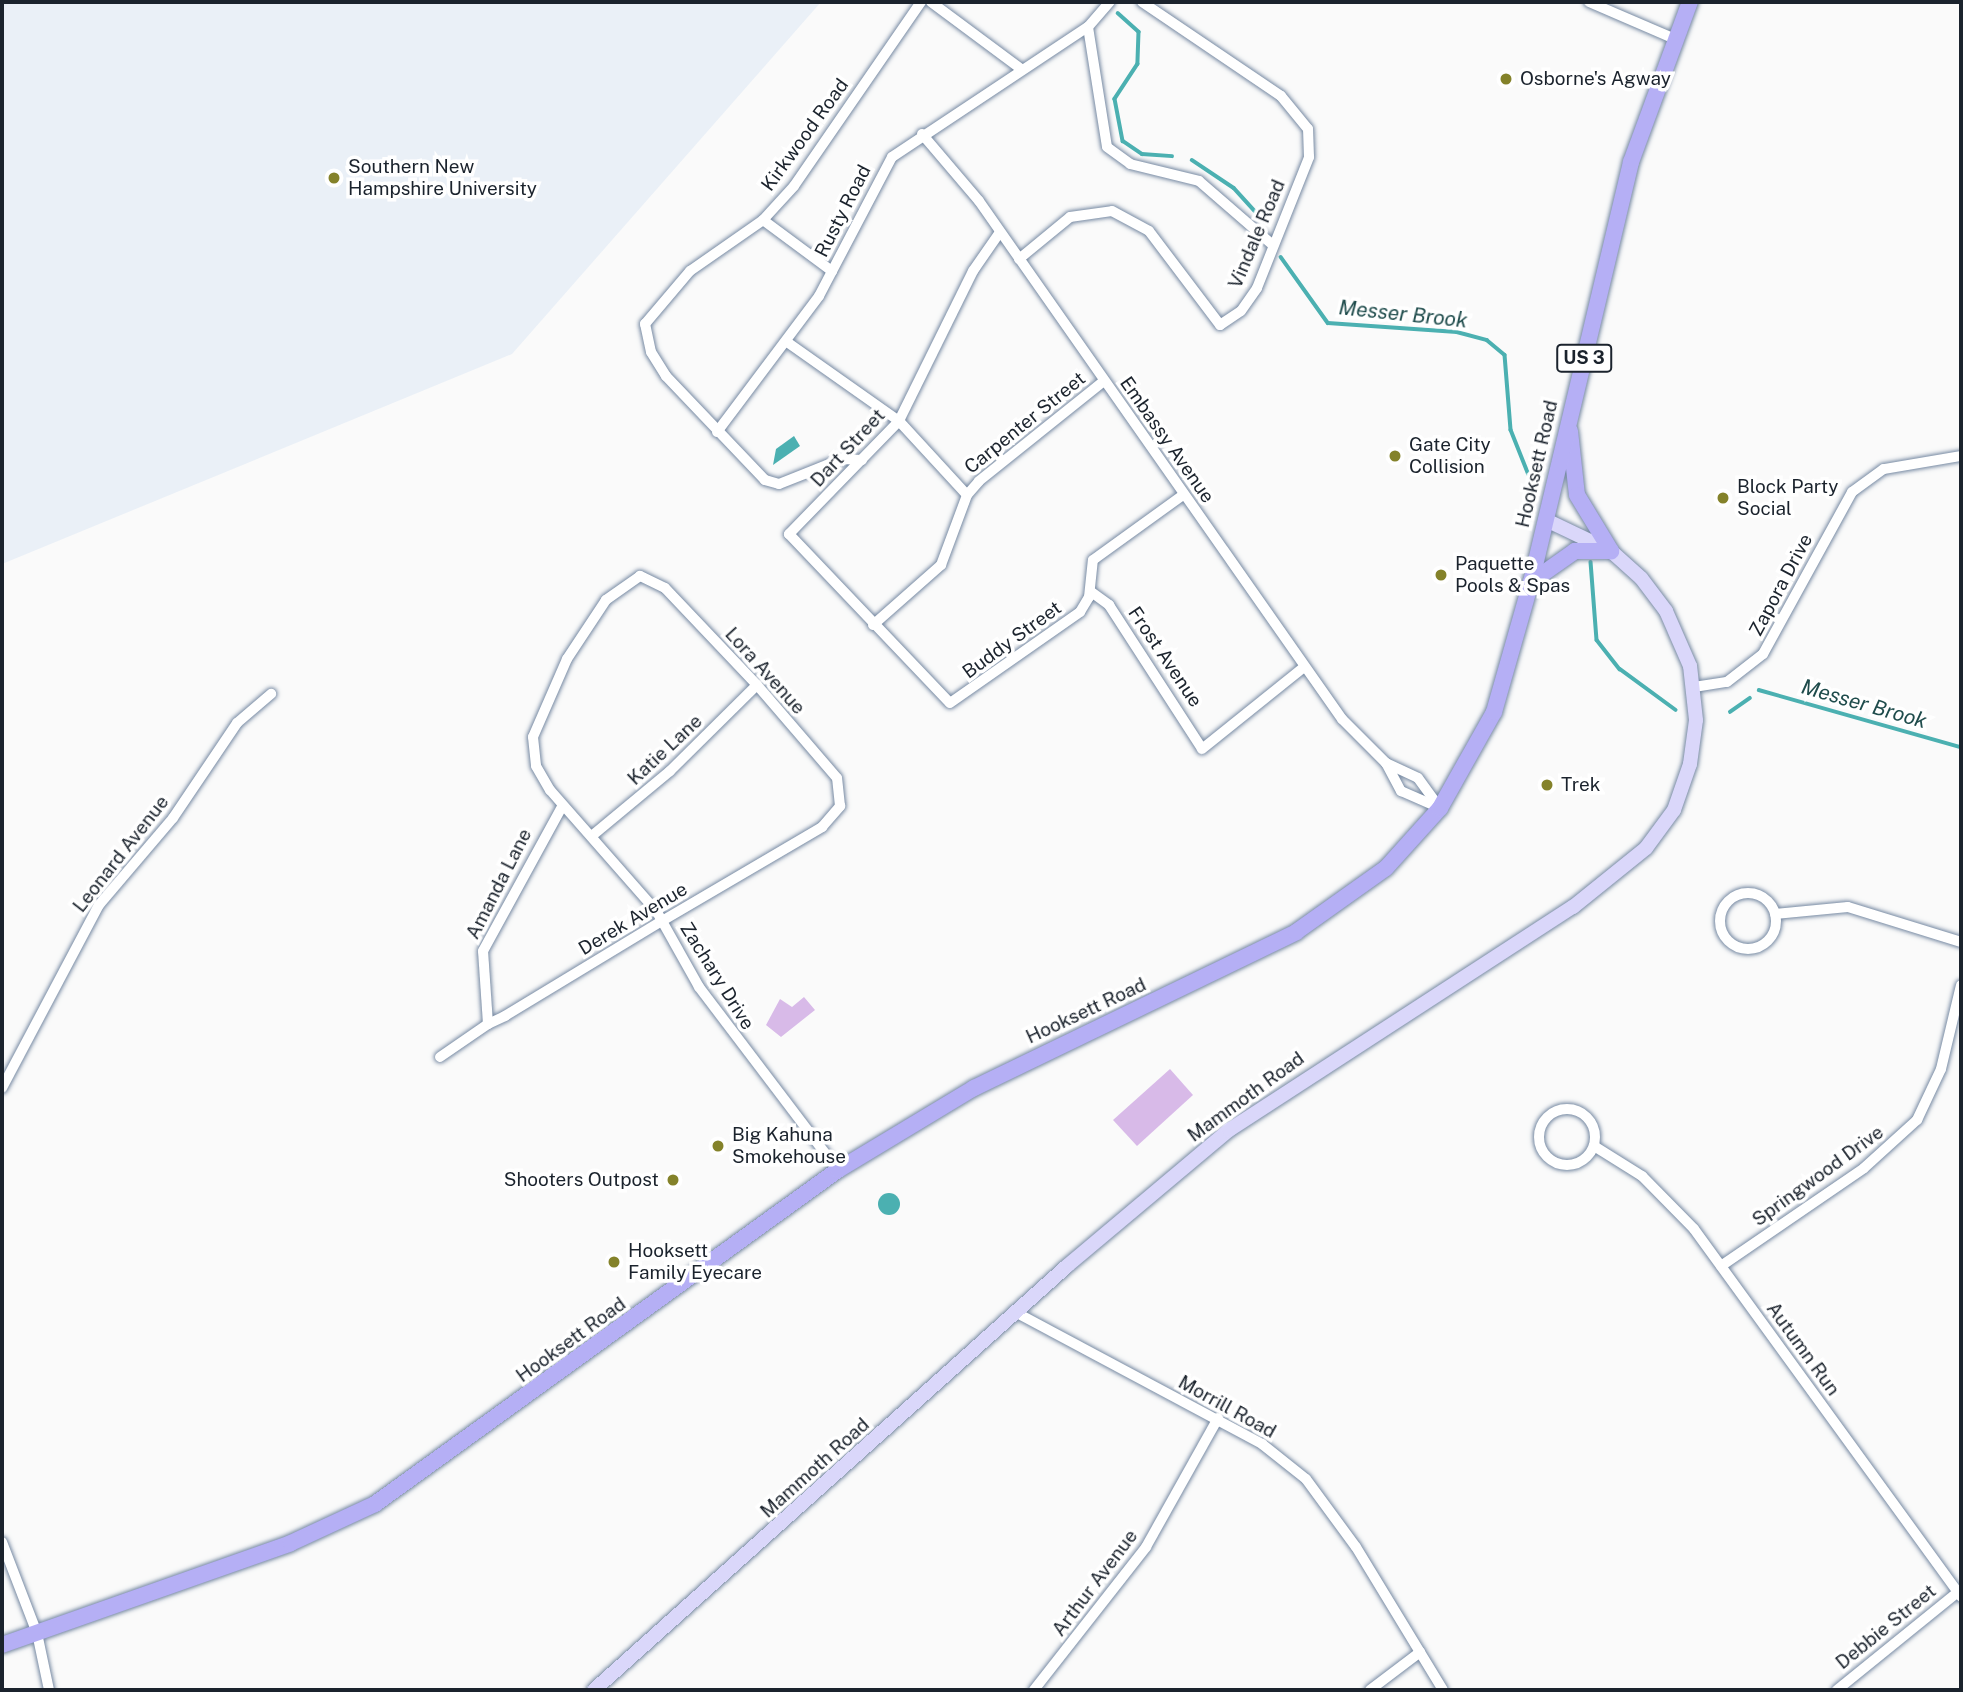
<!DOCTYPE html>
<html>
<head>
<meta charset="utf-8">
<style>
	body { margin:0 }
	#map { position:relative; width:1963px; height:1692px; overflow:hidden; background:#fafafa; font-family:"Public Sans",sans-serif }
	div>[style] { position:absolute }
	.built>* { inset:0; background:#eaf0f7 }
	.green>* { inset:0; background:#d8bae8 }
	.water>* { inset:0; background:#4bb0b1 }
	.round { border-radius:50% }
	.stream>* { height:3.5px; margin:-1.75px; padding:0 1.75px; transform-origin:1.75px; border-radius:1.75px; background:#4bb0b1 }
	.roads { filter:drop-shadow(0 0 2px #778aa3) drop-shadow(0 0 2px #778aa3) }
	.street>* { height:10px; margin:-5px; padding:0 5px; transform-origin:5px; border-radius:5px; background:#fff }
	.street>.ring { margin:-5px; padding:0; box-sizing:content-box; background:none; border:10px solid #fff; border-radius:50% }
	.secondary>* { height:14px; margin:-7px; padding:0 7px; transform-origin:7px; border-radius:7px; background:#dad7fa }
	.primary>* { height:16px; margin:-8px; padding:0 8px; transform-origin:8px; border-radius:8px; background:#b5aff5 }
	.dots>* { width:19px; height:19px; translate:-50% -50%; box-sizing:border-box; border:4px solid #fff; border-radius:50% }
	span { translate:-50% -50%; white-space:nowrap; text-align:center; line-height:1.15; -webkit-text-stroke:7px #fff; paint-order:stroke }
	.shield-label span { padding:2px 5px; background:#fff; border:2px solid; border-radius:5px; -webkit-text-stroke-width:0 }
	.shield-label { font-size:18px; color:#1b232d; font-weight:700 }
	.poi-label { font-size:19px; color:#1b232d }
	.left { translate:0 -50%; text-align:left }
	.right { translate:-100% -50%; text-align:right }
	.street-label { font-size:19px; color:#1b232d }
	.water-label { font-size:21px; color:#1f4c4c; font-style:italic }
	.frame { position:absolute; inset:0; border:4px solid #1b232d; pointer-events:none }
</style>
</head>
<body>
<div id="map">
	<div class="built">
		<i style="clip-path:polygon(2px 2px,821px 2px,512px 354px,2px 564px)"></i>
	</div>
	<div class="green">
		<i style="clip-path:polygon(804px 997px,815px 1010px,781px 1037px,766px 1025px,780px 999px,792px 1007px)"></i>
		<i style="clip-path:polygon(1170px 1069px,1193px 1095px,1137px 1146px,1113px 1120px)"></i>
	</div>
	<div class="water">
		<i style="clip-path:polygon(794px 436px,800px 446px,773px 465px,776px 449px)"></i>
		<i class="round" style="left:878px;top:1193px;width:22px;height:22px"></i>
	</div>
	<div class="stream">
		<i style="left:1118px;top:13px;width:28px;rotate:42deg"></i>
		<i style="left:1139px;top:32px;width:32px;rotate:92deg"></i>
		<i style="left:1138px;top:64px;width:42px;rotate:123.3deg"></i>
		<i style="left:1115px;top:99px;width:43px;rotate:79.2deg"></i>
		<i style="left:1123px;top:141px;width:23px;rotate:34deg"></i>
		<i style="left:1142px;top:154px;width:30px;rotate:4deg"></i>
		<i style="left:1192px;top:160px;width:50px;rotate:33.7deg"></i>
		<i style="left:1234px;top:188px;width:45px;rotate:47.7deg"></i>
		<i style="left:1281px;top:257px;width:81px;rotate:54.5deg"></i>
		<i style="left:1328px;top:323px;width:129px;rotate:4deg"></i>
		<i style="left:1457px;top:332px;width:31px;rotate:15deg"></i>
		<i style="left:1487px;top:340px;width:23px;rotate:40deg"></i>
		<i style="left:1505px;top:355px;width:75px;rotate:85.4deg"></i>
		<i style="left:1511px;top:430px;width:54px;rotate:68.2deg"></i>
		<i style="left:1591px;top:562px;width:78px;rotate:85.6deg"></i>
		<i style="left:1597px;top:640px;width:37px;rotate:52deg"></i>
		<i style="left:1620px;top:669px;width:69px;rotate:36.2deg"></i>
		<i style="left:1759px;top:690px;width:210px;rotate:15.8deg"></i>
		<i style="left:1730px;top:712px;width:24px;rotate:-35deg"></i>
	</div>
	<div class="roads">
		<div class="street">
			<i style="left:931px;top:2px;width:111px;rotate:36.6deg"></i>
			<i style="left:1589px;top:2px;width:94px;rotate:23.3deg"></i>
			<i style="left:1088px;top:27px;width:121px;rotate:81deg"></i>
			<i style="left:1107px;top:147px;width:29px;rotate:36deg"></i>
			<i style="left:1130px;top:164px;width:71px;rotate:13.8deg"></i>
			<i style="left:1199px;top:181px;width:98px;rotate:40.9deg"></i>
			<i style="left:922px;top:134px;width:88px;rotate:49.6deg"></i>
			<i style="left:979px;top:201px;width:633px;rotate:54.98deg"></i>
			<i style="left:1342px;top:719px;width:62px;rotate:45deg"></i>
			<i style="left:1386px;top:763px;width:35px;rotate:25deg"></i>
			<i style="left:1418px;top:778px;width:37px;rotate:54deg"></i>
			<i style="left:763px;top:220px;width:86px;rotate:36.5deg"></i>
			<i style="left:1000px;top:232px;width:47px;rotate:124.7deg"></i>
			<i style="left:973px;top:271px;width:167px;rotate:116.3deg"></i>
			<i style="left:899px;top:421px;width:158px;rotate:134.2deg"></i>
			<i style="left:789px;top:534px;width:233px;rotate:46.4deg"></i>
			<i style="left:950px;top:703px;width:159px;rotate:-35deg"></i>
			<i style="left:1080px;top:612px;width:17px;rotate:-59deg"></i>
			<i style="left:1089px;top:597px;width:37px;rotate:-84deg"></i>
			<i style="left:1093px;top:560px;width:111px;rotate:-35.8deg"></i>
			<i style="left:1019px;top:259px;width:66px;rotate:-39.5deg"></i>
			<i style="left:1070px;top:217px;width:42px;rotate:-8.1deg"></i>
			<i style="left:1112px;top:211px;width:42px;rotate:28.4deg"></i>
			<i style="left:1149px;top:231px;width:118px;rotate:52.9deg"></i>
			<i style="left:1220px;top:325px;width:25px;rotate:-34deg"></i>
			<i style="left:1241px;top:311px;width:28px;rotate:-55deg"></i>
			<i style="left:1257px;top:288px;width:141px;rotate:-68.3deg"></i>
			<i style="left:1309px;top:157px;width:28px;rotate:-92deg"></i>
			<i style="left:1308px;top:129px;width:43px;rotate:-129.3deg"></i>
			<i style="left:1281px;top:96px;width:168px;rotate:-145.9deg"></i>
			<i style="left:787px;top:342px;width:137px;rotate:35.2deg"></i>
			<i style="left:899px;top:421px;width:100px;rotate:47.4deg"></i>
			<i style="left:717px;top:432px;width:170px;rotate:-53.1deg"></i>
			<i style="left:819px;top:296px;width:157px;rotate:-62.3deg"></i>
			<i style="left:892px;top:157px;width:235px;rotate:-33.6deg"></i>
			<i style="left:1088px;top:27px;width:33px;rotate:-49deg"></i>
			<i style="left:862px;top:460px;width:20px;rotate:-177deg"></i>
			<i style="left:842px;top:459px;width:68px;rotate:158.4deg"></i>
			<i style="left:779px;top:484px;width:15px;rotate:-164deg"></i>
			<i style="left:765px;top:480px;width:144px;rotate:-133.6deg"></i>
			<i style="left:666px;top:376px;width:28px;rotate:-122deg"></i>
			<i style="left:651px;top:352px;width:29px;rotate:-102deg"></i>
			<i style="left:645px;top:324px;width:70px;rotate:-49.7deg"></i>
			<i style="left:690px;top:271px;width:89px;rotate:-34.9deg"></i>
			<i style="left:763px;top:220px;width:46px;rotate:-47.6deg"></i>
			<i style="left:794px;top:186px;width:224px;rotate:-55.4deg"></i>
			<i style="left:1090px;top:591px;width:24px;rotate:36deg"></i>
			<i style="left:1109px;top:605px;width:171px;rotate:57.1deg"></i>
			<i style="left:1202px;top:749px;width:131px;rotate:-38.8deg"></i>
			<i style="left:873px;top:625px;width:91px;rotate:-41.4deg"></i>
			<i style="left:941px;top:565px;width:75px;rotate:-69.6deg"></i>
			<i style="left:967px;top:495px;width:18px;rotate:-49deg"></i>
			<i style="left:979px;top:481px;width:160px;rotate:-38.7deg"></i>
			<i style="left:1694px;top:687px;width:33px;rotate:-9deg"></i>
			<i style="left:1727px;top:682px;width:46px;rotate:-37.9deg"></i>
			<i style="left:1763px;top:654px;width:185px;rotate:-61.2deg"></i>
			<i style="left:1852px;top:492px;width:39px;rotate:-36deg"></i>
			<i style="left:1884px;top:469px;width:78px;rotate:-9.6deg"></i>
			<i style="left:1386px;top:763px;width:32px;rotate:62deg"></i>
			<i style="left:1401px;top:791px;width:43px;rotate:23.6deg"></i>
			<i style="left:593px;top:835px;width:100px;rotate:-39.7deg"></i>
			<i style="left:670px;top:771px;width:122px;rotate:-44.7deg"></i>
			<i class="ring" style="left:1720px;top:893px;width:46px;height:46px"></i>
			<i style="left:1775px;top:914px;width:73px;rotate:-5.5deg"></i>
			<i style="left:1848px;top:907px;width:118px;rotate:17.2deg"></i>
			<i style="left:488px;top:1024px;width:73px;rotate:-93.9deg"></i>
			<i style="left:483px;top:951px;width:166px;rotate:-61.3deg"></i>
			<i style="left:440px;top:1057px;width:58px;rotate:-34.5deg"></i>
			<i style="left:488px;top:1024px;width:19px;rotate:-25deg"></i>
			<i style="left:505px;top:1016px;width:184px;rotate:-31.2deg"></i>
			<i style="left:662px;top:921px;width:186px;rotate:-30.4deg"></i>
			<i style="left:822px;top:827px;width:28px;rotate:-49deg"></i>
			<i style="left:840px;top:806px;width:28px;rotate:-96deg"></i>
			<i style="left:837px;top:778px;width:123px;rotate:-130.7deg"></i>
			<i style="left:757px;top:685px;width:134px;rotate:-133.5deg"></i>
			<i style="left:665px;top:588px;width:28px;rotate:-154deg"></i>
			<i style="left:640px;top:576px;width:42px;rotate:144.8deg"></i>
			<i style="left:606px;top:600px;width:71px;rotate:123.5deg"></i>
			<i style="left:567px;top:659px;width:85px;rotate:113.6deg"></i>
			<i style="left:533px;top:737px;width:29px;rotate:84deg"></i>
			<i style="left:536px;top:766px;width:28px;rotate:60deg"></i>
			<i style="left:550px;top:790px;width:162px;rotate:48.7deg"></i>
			<i style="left:657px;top:912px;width:10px;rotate:61deg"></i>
			<i style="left:662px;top:921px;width:76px;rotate:60.7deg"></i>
			<i style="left:699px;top:987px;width:230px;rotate:52.8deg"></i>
			<i style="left:2px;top:1088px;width:207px;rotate:-62.1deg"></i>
			<i style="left:99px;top:905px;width:114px;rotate:-49.6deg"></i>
			<i style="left:173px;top:818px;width:115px;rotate:-56deg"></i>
			<i style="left:237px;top:723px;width:45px;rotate:-40.5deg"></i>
			<i class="ring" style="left:1539px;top:1109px;width:46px;height:46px"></i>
			<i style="left:1594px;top:1146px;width:57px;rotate:32deg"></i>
			<i style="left:1642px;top:1176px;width:74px;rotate:45.5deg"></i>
			<i style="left:1694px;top:1229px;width:455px;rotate:54deg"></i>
			<i style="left:1721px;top:1266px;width:173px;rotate:-34.4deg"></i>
			<i style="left:1864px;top:1168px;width:72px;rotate:-42.2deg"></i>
			<i style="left:1917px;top:1120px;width:56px;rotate:-64.8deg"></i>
			<i style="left:1941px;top:1069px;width:86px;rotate:-76.6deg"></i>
			<i style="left:1017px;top:1313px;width:278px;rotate:28.1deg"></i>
			<i style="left:1262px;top:1444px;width:56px;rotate:38.5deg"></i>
			<i style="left:1306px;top:1479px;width:84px;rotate:53.7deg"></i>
			<i style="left:1356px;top:1547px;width:167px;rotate:58.7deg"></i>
			<i style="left:2px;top:1542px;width:97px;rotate:69deg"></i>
			<i style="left:37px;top:1633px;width:58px;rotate:78.1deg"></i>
			<i style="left:1034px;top:1690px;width:182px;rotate:-51.9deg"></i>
			<i style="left:1146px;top:1547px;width:148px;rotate:-60.8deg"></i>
			<i style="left:1370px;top:1690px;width:63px;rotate:-37.2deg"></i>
			<i style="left:1837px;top:1690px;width:156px;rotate:-39deg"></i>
		</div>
		<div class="secondary">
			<i style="left:594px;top:1690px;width:635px;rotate:-41.87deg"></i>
			<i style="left:1067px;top:1266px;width:212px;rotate:-40deg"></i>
			<i style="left:1229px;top:1130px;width:410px;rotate:-33deg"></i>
			<i style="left:1573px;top:907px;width:94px;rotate:-38.9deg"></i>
			<i style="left:1646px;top:848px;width:47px;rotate:-53.6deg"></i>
			<i style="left:1674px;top:810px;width:49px;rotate:-70.8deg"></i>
			<i style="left:1690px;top:764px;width:44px;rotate:-82.2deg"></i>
			<i style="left:1696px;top:720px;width:54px;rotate:-96.3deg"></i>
			<i style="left:1690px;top:666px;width:60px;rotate:-113.6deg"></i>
			<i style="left:1666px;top:611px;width:41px;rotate:-127.1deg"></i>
			<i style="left:1641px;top:578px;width:40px;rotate:-138deg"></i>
			<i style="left:1611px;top:551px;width:72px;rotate:-154.5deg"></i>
		</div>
		<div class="primary">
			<i style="left:1570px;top:431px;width:64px;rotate:83.8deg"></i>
			<i style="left:1577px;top:495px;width:66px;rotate:58.7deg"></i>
			<i style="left:1531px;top:582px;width:54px;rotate:-35.2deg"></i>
			<i style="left:1575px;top:551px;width:36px"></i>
			<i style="left:2px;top:1645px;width:306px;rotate:-19.4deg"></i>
			<i style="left:291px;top:1543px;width:93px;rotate:-24.9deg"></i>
			<i style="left:375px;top:1504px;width:571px;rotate:-35.81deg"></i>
			<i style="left:838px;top:1170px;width:159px;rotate:-31.1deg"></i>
			<i style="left:974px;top:1088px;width:358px;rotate:-25.8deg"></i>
			<i style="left:1296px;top:932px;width:110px;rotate:-35.4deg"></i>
			<i style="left:1386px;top:868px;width:81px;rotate:-48deg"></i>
			<i style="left:1440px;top:808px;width:110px;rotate:-60.6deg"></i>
			<i style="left:1494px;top:712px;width:135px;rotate:-74.1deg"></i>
			<i style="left:1531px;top:582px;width:432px;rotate:-76.6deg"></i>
			<i style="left:1631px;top:162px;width:171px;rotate:-69.8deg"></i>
		</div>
	</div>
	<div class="dots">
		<i style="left:1506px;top:79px;background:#84822a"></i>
		<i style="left:334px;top:178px;background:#84822a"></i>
		<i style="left:1395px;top:456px;background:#84822a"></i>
		<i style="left:1723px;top:498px;background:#84822a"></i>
		<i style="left:1441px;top:575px;background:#84822a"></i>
		<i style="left:1547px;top:785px;background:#84822a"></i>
		<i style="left:718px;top:1146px;background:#84822a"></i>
		<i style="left:673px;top:1180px;background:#84822a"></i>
		<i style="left:614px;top:1262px;background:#84822a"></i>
	</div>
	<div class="shield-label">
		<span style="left:1584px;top:358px">US 3</span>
	</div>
	<div class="poi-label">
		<span class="left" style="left:1520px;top:79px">Osborne's Agway</span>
		<span class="left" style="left:348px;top:178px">Southern New<br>Hampshire University</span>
		<span class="left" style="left:1409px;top:456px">Gate City<br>Collision</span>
		<span class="left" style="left:1737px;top:498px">Block Party<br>Social</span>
		<span class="left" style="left:1455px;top:575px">Paquette<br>Pools &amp; Spas</span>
		<span class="left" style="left:1561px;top:785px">Trek</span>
		<span class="left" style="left:732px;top:1146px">Big Kahuna<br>Smokehouse</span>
		<span class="right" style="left:659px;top:1180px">Shooters Outpost</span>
		<span class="left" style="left:628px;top:1262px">Hooksett<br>Family Eyecare</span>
	</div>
	<div class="street-label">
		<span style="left:805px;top:135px;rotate:-54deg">Kirkwood Road</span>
		<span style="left:843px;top:211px;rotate:-63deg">Rusty Road</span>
		<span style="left:1257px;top:234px;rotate:-67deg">Vindale Road</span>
		<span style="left:1025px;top:423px;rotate:-39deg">Carpenter Street</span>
		<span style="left:1167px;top:440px;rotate:55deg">Embassy Avenue</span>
		<span style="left:848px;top:448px;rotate:-47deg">Dart Street</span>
		<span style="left:1537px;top:464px;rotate:-77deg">Hooksett Road</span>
		<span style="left:1781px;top:585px;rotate:-62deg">Zapora Drive</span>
		<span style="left:1012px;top:640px;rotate:-36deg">Buddy Street</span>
		<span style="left:1165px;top:657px;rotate:56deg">Frost Avenue</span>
		<span style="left:765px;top:671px;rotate:48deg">Lora Avenue</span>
		<span style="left:665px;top:750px;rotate:-43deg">Katie Lane</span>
		<span style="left:121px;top:854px;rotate:-52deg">Leonard Avenue</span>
		<span style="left:499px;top:884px;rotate:-63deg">Amanda Lane</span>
		<span style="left:633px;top:919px;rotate:-31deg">Derek Avenue</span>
		<span style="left:717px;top:976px;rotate:58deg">Zachary Drive</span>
		<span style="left:1086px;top:1011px;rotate:-25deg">Hooksett Road</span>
		<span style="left:1246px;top:1097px;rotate:-36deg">Mammoth Road</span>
		<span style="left:1818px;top:1176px;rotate:-36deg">Springwood Drive</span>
		<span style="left:571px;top:1340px;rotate:-36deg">Hooksett Road</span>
		<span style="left:1803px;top:1349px;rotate:54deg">Autumn Run</span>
		<span style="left:1227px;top:1407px;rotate:29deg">Morrill Road</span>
		<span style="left:815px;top:1468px;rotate:-42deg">Mammoth Road</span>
		<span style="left:1095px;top:1583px;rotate:-53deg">Arthur Avenue</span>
		<span style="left:1886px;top:1627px;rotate:-39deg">Debbie Street</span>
	</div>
	<div class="water-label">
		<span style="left:1403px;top:314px;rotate:6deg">Messer Brook</span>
		<span style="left:1864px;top:704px;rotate:16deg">Messer Brook</span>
	</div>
	<div class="frame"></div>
</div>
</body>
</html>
